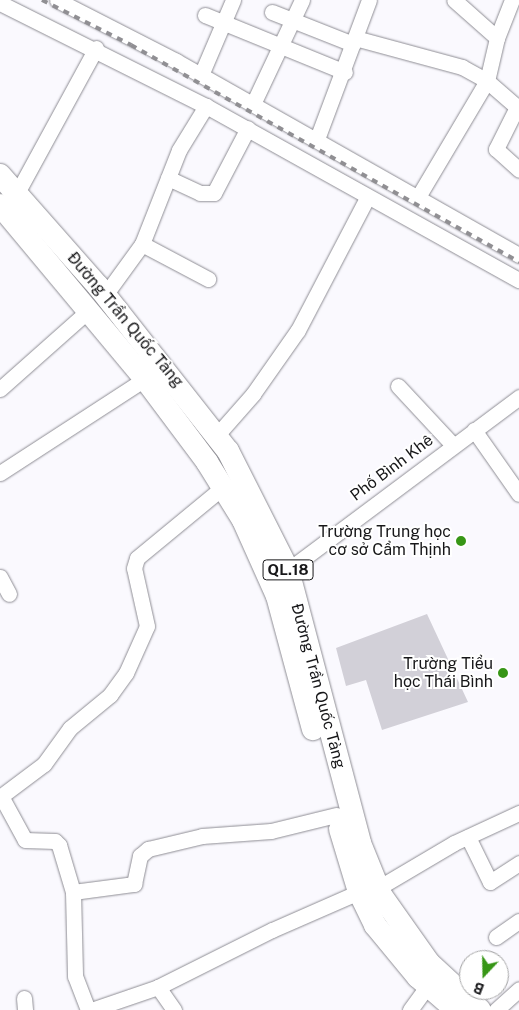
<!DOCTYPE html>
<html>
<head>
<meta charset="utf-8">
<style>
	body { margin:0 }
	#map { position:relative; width:519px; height:1010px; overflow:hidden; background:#faf9fe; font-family:"Public Sans",sans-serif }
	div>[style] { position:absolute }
	.building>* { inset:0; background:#d2d0d8 }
	.roads { filter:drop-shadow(0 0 1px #8e8d94) drop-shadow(0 0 1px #8e8d94) }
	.minor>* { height:15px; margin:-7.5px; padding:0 7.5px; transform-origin:7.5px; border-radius:7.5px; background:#fff }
	.highway>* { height:22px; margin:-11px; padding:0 11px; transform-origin:11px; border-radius:11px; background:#fff }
	.rail>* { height:4px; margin-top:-2px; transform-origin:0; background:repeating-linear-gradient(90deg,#908f93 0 6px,transparent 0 12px) }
	.dots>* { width:14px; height:14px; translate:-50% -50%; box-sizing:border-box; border:2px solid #fff; border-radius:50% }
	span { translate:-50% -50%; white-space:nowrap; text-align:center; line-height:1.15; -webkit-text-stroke:4px #fff; paint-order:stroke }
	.shield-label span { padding:1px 4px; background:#fff; border:1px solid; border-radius:4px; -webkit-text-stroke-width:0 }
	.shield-label { font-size:15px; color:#171719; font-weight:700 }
	.street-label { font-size:16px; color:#171719 }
	.poi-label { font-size:16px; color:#171719 }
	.right { translate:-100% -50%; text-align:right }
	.north { position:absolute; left:459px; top:950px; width:50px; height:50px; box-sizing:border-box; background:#fff; border:1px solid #a2a2a3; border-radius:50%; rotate:201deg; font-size:14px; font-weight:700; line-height:20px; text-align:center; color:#171719 }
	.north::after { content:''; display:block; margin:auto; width:18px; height:22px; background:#379616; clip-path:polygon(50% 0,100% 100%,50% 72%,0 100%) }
</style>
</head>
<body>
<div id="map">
	<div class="building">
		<i style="clip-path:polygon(427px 614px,468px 702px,382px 730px,366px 680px,346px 686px,336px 648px)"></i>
	</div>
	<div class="roads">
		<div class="minor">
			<i style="left:57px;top:0;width:134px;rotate:27.1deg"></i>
			<i style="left:176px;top:61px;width:394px;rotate:29.5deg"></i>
			<i style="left:0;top:3px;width:230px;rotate:26.6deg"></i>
			<i style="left:206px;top:106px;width:358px;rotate:29.1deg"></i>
			<i style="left:272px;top:12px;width:87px;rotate:21.6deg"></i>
			<i style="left:205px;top:15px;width:151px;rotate:22.2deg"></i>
			<i style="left:355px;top:38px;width:111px;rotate:15.2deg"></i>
			<i style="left:462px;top:67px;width:29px;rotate:29deg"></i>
			<i style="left:487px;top:81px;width:40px;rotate:41deg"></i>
			<i style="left:517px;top:107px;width:47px;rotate:116.6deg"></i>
			<i style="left:496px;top:149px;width:31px;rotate:42deg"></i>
			<i style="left:497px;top:38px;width:41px;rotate:-68.5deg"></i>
			<i style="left:201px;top:75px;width:82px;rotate:-66.9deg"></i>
			<i style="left:253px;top:104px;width:115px;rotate:-64.8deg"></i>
			<i style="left:317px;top:139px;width:148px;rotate:-69.5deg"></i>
			<i style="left:168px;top:178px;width:35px;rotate:25deg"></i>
			<i style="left:200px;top:193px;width:14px"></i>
			<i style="left:214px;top:193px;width:73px;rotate:-62.4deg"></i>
			<i style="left:17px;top:193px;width:165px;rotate:-61.4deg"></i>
			<i style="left:418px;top:197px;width:135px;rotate:-59.3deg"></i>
			<i style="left:487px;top:81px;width:44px;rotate:-76.9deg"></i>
			<i style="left:497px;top:38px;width:57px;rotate:-138.5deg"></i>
			<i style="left:142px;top:244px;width:75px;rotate:27.9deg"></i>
			<i style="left:105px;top:295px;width:63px;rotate:-54deg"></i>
			<i style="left:142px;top:244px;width:101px;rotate:-68.5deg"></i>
			<i style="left:179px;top:150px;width:52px;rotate:-58.5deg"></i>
			<i style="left:398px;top:386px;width:79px;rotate:47deg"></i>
			<i style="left:0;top:389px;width:119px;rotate:-41.6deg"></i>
			<i style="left:474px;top:430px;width:78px;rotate:54.9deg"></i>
			<i style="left:217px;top:435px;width:55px;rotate:-48.7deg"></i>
			<i style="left:253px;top:394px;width:78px;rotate:-54.9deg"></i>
			<i style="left:298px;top:330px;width:149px;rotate:-62.4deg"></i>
			<i style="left:0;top:473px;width:173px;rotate:-33deg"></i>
			<i style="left:288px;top:570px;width:289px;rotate:-36.8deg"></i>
			<i style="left:0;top:577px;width:19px;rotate:62deg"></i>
			<i style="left:1px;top:796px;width:50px;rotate:61.4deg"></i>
			<i style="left:25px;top:840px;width:30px;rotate:2deg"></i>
			<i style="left:55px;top:841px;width:6px;rotate:45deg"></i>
			<i style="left:59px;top:845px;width:49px;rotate:73.4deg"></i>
			<i style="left:73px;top:892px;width:84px;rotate:88.6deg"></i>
			<i style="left:75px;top:976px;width:36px;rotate:69deg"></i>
			<i style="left:0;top:797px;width:55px;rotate:-36.9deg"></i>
			<i style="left:44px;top:764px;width:44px;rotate:-54.2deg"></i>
			<i style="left:70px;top:728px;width:52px;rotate:-39.5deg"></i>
			<i style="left:110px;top:695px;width:27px;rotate:-54deg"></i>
			<i style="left:126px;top:673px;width:51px;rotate:-65.9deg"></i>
			<i style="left:147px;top:626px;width:59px;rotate:-102.6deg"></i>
			<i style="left:134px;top:568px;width:10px;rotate:-73deg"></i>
			<i style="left:137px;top:558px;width:110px;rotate:-39.5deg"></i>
			<i style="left:468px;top:837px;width:50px;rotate:63.9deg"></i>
			<i style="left:490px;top:882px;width:35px;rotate:-33deg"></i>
			<i style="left:378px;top:888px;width:88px;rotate:-30.6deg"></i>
			<i style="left:454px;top:843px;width:72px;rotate:-24.8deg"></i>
			<i style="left:73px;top:892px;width:62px;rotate:-7.5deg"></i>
			<i style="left:134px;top:884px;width:29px;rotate:-78deg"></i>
			<i style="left:140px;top:856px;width:11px;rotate:-41deg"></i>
			<i style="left:148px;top:849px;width:56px;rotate:-13.5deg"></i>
			<i style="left:202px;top:836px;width:69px;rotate:-4.1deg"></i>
			<i style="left:271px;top:831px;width:67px;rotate:-13.8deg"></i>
			<i style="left:496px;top:937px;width:28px;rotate:-35deg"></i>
			<i style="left:158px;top:987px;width:28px;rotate:55deg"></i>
			<i style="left:24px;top:998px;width:12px;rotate:85deg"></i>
			<i style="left:91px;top:1010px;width:71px;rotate:-18.9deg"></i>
			<i style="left:158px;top:987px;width:127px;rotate:-26.6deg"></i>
			<i style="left:272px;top:930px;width:95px;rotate:-23.6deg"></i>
			<i style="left:410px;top:1010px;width:31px;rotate:-54deg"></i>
			<i style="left:496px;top:1010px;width:31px;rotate:-42deg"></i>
		</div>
		<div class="highway">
			<i style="left:0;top:175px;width:148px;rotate:48.6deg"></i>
			<i style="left:98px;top:286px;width:210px;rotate:51.8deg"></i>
			<i style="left:228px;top:451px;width:133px;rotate:63.2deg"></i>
			<i style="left:288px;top:570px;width:282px;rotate:75.2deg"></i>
			<i style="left:360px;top:843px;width:56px;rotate:68deg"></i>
			<i style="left:381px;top:895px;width:83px;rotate:54.8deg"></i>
			<i style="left:429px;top:963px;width:69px;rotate:42.7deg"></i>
			<i style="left:0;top:205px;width:226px;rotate:50.2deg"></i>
			<i style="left:145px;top:379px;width:104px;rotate:53.2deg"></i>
			<i style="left:207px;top:462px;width:68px;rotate:58.2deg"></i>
			<i style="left:243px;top:520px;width:83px;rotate:65.9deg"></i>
			<i style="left:277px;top:596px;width:138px;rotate:74.9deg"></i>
			<i style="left:340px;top:829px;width:66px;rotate:73.2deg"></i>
			<i style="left:359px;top:892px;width:37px;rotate:64deg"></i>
			<i style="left:375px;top:925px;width:67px;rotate:50.4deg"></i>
			<i style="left:418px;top:977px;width:50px;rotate:41deg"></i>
		</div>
	</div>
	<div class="rail">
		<i style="left:42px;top:0;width:100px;rotate:26.8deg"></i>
		<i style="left:131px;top:45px;width:445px;rotate:29.2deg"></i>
	</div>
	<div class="dots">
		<i style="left:461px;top:541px;background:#379616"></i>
		<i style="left:503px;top:673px;background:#379616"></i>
	</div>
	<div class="shield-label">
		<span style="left:288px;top:570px">QL.18</span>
	</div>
	<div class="street-label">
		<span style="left:125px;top:320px;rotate:50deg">Đường Trần Quốc Tảng</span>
		<span style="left:392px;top:468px;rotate:-37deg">Phố Bình Khê</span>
		<span style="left:318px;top:686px;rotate:75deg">Đường Trần Quốc Tảng</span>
	</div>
	<div class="poi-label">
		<span class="right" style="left:451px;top:541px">Trường Trung học<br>cơ sở Cẩm Thịnh</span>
		<span class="right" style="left:493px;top:673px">Trường Tiểu<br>học Thái Bình</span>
	</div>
	<div class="north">B</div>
</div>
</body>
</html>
